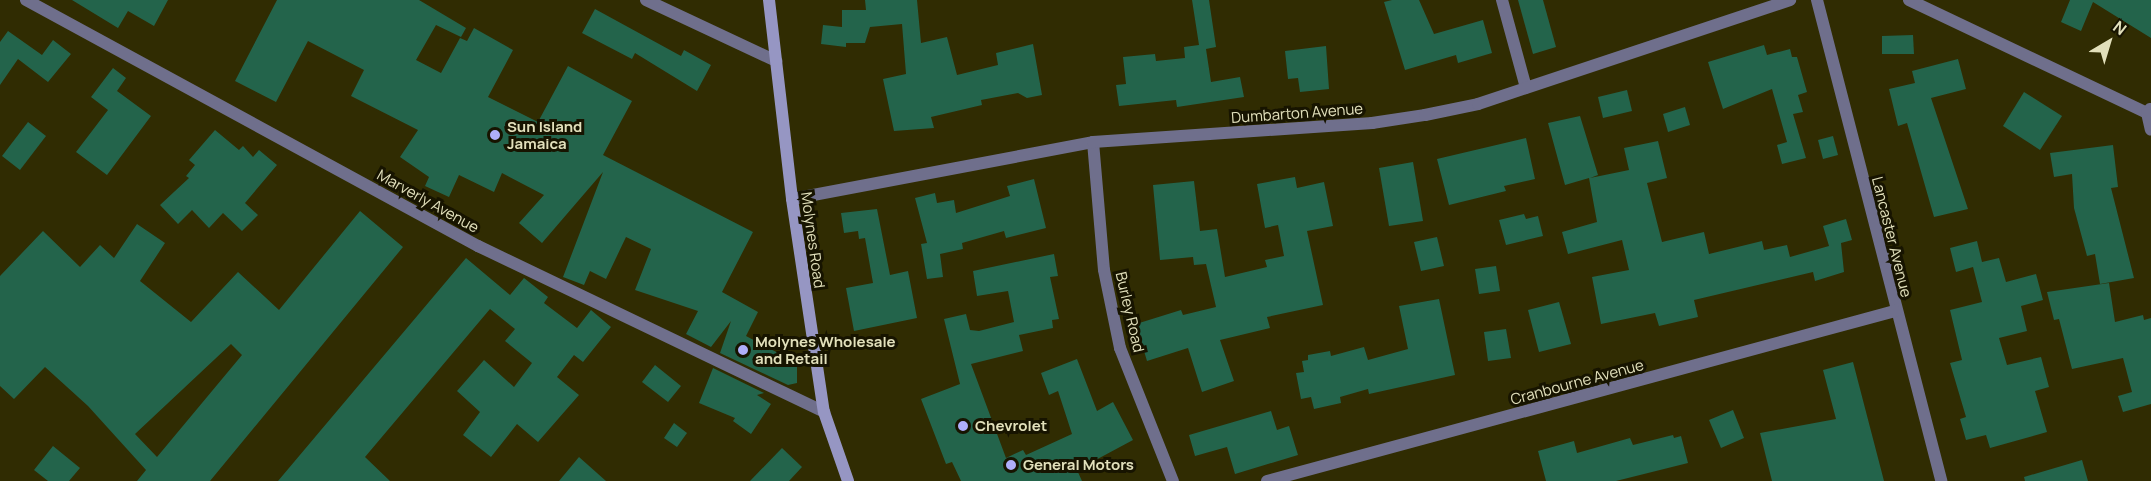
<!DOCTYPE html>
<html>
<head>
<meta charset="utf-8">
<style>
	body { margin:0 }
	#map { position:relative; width:2151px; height:481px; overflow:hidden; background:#302c02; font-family:Manrope,sans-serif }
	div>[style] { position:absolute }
	.building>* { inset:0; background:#23644b }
	.street>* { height:12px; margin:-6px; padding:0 6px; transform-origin:6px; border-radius:6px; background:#6f6f8c }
	.secondary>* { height:12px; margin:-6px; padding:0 6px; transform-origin:6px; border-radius:6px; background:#9696c3 }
	.dots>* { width:16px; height:16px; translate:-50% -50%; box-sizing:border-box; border:3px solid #171400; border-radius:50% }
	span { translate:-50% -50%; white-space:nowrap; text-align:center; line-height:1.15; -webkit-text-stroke:6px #171400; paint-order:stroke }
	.street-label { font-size:15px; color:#e2e0bb }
	.poi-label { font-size:15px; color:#e2e0bb; font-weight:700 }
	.left { translate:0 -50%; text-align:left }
	.north { position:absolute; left:2079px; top:12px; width:60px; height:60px; -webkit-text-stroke:4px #171400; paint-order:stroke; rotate:38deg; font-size:16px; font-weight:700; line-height:24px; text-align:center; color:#e2e0bb }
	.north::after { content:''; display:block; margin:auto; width:21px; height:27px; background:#e2e0bb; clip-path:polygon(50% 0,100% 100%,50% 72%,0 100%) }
</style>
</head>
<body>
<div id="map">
	<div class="building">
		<i style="clip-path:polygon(72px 0,168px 0,154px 26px,128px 11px,118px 28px)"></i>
		<i style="clip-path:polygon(277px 0,419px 0,466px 28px,461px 37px,436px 25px,416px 60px,441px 73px,460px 38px,467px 41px,474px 28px,513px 50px,488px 97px,538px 122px,568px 66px,632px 101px,603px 155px,753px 232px,722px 292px,758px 312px,746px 336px,797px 363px,797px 383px,788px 385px,720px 353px,731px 321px,711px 347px,686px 334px,698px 311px,635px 290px,651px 249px,626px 237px,606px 279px,590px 271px,584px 285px,563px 277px,603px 172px,542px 243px,519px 223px,544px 195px,502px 173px,494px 192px,459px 175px,449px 197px,425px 186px,429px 177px,400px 157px,418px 130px,351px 96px,364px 70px,308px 41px,276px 102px,235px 81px)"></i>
		<i style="clip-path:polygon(865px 0,917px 0,921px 43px,947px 37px,957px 75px,998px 65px,996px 53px,1033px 44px,1042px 95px,1027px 98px,1018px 93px,981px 100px,982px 105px,931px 117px,934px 128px,894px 131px,883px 79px,906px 74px,902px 24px,870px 27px,865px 43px,846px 43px,846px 47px,821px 44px,823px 25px,842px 27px,842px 10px,866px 10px)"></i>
		<i style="clip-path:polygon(1192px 0,1209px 0,1216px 47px,1206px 49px,1211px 82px,1240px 77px,1244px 97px,1177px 107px,1176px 100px,1119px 106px,1116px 85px,1126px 84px,1123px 57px,1155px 54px,1156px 61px,1185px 58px,1184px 47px,1199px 45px)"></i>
		<i style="clip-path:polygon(1392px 0,1419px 0,1434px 34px,1483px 20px,1492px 53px,1458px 63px,1456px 55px,1405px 70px,1384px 2px)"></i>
		<i style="clip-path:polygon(1518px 0,1543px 0,1556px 47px,1533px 54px)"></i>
		<i style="clip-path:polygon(2070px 0,2151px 0,2151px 38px,2093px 2px,2081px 31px,2061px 22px)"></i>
		<i style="clip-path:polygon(595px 9px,681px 56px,684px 50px,711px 65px,697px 91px,635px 53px,632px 59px,582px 33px)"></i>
		<i style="clip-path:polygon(8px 31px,42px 55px,53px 40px,71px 54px,48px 82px,18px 59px,0 85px,0 42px)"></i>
		<i style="clip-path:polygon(1913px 35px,1914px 54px,1882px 54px,1882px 36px)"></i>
		<i style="clip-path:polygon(1764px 45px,1767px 55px,1790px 49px,1792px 57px,1797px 57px,1807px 92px,1798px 95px,1803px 112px,1793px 114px,1806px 158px,1782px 164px,1777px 145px,1787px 142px,1772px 89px,1723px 109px,1708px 62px)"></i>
		<i style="clip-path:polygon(1326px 46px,1329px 89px,1300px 92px,1298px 78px,1288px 79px,1285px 51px)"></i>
		<i style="clip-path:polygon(1958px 59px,1966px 89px,1931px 98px,1968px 209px,1934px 217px,1907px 123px,1898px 126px,1889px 89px,1915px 83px,1912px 71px)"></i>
		<i style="clip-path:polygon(113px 68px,126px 78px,117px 91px,151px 116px,107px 175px,76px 152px,108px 110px,91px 97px)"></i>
		<i style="clip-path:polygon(1627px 90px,1632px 111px,1603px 118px,1598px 97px)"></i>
		<i style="clip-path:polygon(2024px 92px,2062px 116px,2040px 150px,2003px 126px)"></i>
		<i style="clip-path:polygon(1685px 107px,1690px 125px,1668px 132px,1663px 114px)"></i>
		<i style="clip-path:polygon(1580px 116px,1598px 175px,1590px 178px,1629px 170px,1624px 148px,1658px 141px,1667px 178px,1647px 183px,1662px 242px,1704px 232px,1709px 254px,1762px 241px,1764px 250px,1787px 245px,1790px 257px,1829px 246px,1823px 226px,1846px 219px,1852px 240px,1841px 243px,1844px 272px,1815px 281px,1813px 272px,1694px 300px,1698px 317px,1659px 326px,1655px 313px,1601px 324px,1592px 277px,1629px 270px,1622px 240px,1568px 254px,1562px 232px,1597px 222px,1589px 178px,1565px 185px,1548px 123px)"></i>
		<i style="clip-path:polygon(28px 122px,46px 136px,20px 170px,2px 156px)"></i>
		<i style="clip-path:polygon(215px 130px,239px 150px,243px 146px,253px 157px,259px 150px,277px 165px,245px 203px,258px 215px,242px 231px,223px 213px,209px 228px,192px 210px,178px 224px,160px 205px,189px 178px,186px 176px,195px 165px,189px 160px)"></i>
		<i style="clip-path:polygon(1833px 136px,1838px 155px,1823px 159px,1818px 140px)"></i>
		<i style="clip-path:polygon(1526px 138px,1535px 179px,1504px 186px,1506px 191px,1449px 205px,1437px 159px)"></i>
		<i style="clip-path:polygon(2113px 145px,2118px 187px,2111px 188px,2134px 278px,2100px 284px,2095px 254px,2087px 256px,2074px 208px,2072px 174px,2054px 177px,2050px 153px)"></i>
		<i style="clip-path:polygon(1413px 162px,1423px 221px,1389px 226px,1379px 168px)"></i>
		<i style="clip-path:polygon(1295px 177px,1297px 188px,1324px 182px,1333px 226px,1307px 231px,1323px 305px,1267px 317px,1270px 328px,1220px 340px,1234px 381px,1202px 392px,1188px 348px,1147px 361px,1136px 324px,1181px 310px,1183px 315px,1216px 307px,1206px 264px,1194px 265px,1193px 257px,1160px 260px,1153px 185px,1194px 181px,1200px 231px,1217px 229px,1225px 277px,1267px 267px,1265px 260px,1284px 256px,1278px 225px,1265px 228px,1257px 184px)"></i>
		<i style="clip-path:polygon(1034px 179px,1046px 228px,1006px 238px,1004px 231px,962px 243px,963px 249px,940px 254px,943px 277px,927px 279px,921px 244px,927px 243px,915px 198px,935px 193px,937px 203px,954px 200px,956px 213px,1010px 196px,1007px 186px)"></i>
		<i style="clip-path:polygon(877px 209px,890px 275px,908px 271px,917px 318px,854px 331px,846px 288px,873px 283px,865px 238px,859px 239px,858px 231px,844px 233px,841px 213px)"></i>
		<i style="clip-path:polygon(evenodd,360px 211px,403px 247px,210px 481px,137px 481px,146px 470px,88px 406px,45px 367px,14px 399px,0 386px,0 276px,43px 231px,80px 267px,100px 245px,114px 258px,137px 224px,165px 243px,140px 281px,191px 322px,238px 272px,279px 310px,360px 211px,231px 344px,242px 355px,157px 457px,135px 434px,231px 344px)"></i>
		<i style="clip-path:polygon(1524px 214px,1526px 219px,1538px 216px,1543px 236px,1506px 245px,1499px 220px)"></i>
		<i style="clip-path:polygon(1437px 237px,1444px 266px,1421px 271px,1414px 242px)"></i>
		<i style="clip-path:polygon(1977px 241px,1982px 262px,1999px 258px,2006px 282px,2036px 274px,2043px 300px,2021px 306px,2027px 331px,1999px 338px,2007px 365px,2041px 357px,2049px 387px,2035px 391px,2047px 432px,1990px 448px,1986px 435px,1966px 440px,1960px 419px,1966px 417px,1950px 363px,1962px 360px,1950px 310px,1982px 302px,1973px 267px,1956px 272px,1950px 248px)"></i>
		<i style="clip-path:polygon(1054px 254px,1058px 276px,1050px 277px,1059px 319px,1052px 320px,1053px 328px,1019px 335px,1023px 351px,971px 364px,1006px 458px,1023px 450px,1026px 455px,1072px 434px,1058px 391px,1049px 395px,1041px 373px,1077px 359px,1097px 411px,1113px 402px,1133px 440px,1077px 470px,1082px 481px,961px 481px,952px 462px,946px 464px,921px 399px,960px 384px,944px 319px,966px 314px,970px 330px,979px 331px,1014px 322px,1008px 291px,977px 296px,973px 271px)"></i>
		<i style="clip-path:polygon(466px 258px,510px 295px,524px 278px,548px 297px,544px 303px,577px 328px,591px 310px,611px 327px,583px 362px,574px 355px,557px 377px,579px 395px,538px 442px,517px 424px,491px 457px,463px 435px,480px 412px,457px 391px,484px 360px,514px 387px,532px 363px,505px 341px,515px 329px,490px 309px,365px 457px,390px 481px,278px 481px)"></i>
		<i style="clip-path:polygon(1496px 266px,1500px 291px,1479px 294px,1475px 269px)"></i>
		<i style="clip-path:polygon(2109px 283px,2115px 322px,2143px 315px,2144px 320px,2151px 318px,2151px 404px,2123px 412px,2118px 396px,2132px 392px,2123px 358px,2072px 369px,2059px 319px,2054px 320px,2047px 292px)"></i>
		<i style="clip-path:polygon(1439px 299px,1455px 375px,1369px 394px,1368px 389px,1340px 397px,1341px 403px,1314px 409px,1311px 397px,1301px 399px,1296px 373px,1304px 372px,1302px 361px,1308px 360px,1308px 355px,1330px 351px,1331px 356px,1364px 347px,1368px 360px,1408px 349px,1399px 306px)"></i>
		<i style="clip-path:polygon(1559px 302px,1571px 344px,1539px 352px,1528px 310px)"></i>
		<i style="clip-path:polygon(1506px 329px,1511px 358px,1488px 361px,1484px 332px)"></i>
		<i style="clip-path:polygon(1853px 362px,1884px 481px,1772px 481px,1760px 433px,1836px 419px,1823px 370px)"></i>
		<i style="clip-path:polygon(655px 365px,681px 386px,668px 402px,642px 382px)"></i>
		<i style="clip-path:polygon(713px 368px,764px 393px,757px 395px,771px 404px,751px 434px,733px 421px,735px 418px,699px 403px)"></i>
		<i style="clip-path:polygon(1733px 410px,1744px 438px,1721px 448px,1709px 420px)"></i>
		<i style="clip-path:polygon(1271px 411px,1277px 430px,1289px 426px,1298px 455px,1235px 474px,1227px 447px,1195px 456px,1189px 435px)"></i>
		<i style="clip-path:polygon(674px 423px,687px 433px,677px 447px,664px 438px)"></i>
		<i style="clip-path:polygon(1673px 435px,1674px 438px,1681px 436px,1688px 463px,1616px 481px,1546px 481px,1538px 451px,1574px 441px,1577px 453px,1630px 438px,1633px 445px)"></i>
		<i style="clip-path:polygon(53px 446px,80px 468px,69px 481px,48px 481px,34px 470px)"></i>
		<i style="clip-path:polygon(782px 448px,802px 467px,789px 481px,750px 481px)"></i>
		<i style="clip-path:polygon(579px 457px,606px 481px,559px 481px)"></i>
		<i style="clip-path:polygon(2082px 460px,2088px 481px,2025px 481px,2024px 477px)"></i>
	</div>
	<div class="street">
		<i style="left:26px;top:0;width:515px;rotate:28.56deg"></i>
		<i style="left:478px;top:246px;width:384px;rotate:25.6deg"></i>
		<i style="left:646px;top:0;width:144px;rotate:25.1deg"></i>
		<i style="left:1502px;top:0;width:91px;rotate:74.7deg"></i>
		<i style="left:1817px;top:0;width:497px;rotate:75.5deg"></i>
		<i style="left:1909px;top:0;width:268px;rotate:25.4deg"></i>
		<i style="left:2150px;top:109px;width:5px;rotate:127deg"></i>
		<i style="left:2147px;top:113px;width:17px;rotate:77deg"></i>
		<i style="left:1093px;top:142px;width:128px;rotate:85.1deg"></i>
		<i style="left:1104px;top:270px;width:80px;rotate:78.4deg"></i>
		<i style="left:1120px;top:348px;width:143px;rotate:68.3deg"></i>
		<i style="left:792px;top:199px;width:306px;rotate:-10.7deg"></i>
		<i style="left:1093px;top:142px;width:280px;rotate:-3.9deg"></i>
		<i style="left:1372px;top:123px;width:54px;rotate:-8.6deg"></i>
		<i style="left:1425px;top:115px;width:54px;rotate:-11.7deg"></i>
		<i style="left:1478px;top:104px;width:329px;rotate:-18.4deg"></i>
		<i style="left:1267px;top:481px;width:651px;rotate:-15.15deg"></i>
	</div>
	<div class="secondary">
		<i style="left:769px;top:0;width:200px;rotate:83.4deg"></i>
		<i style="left:792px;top:199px;width:215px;rotate:81.5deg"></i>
		<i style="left:824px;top:412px;width:73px;rotate:70.8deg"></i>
	</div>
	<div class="dots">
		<i style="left:495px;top:135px;background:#afaefa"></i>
		<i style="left:743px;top:350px;background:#afaefa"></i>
		<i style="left:963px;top:426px;background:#afaefa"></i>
		<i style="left:1011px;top:465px;background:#afaefa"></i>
	</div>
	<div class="street-label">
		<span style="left:1297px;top:113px;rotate:-4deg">Dumbarton Avenue</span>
		<span style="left:428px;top:201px;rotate:29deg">Marverly Avenue</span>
		<span style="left:1892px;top:237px;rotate:76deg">Lancaster Avenue</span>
		<span style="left:813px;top:240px;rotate:82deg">Molynes Road</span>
		<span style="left:1130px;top:312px;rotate:77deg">Burley Road</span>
		<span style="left:1577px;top:382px;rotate:-15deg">Cranbourne Avenue</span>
	</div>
	<div class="poi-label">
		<span class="left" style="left:507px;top:135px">Sun Island<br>Jamaica</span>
		<span class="left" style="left:755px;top:350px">Molynes Wholesale<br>and Retail</span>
		<span class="left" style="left:975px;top:426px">Chevrolet</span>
		<span class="left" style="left:1023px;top:465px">General Motors</span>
	</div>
	<div class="north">N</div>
</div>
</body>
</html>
